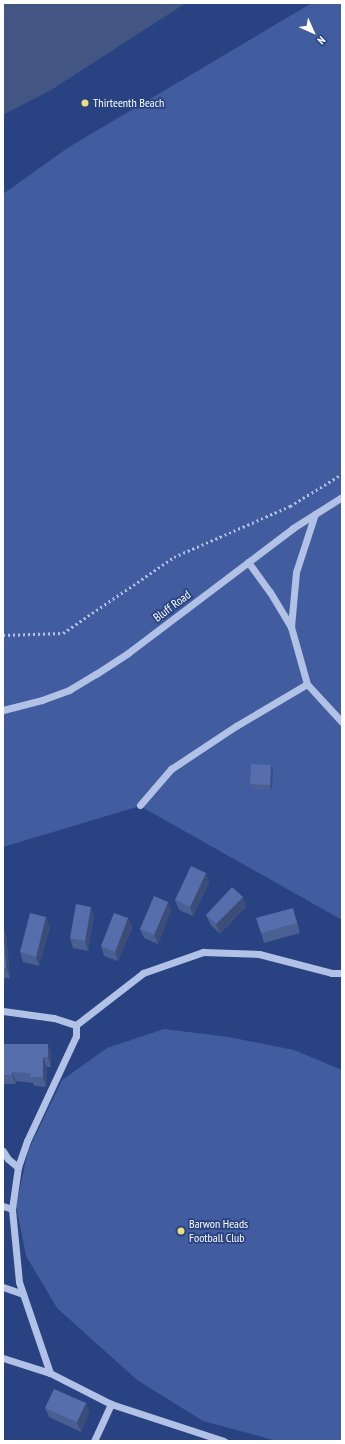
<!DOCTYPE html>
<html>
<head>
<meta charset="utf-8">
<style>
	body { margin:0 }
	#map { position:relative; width:345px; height:1444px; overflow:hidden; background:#294281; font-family:"PT Sans Narrow",sans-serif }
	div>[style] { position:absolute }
	.green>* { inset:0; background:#415c9f }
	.water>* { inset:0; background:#435583 }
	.path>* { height:2.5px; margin-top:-1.25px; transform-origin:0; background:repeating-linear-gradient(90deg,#b2c1e6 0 2px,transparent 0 5px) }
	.minor>* { height:7px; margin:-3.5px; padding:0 3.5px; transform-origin:3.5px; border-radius:3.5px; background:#b2c1e6 }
	.wall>* { inset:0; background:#4a5f93 }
	.shaded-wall>* { inset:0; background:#3c4d78 }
	.building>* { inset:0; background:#566eab }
	.dots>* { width:11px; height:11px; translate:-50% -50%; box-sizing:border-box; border:2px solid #294281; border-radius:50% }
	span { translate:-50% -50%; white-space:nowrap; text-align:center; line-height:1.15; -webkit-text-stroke:3.5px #294281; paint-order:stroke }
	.poi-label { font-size:12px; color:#fff }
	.left { translate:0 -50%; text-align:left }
	.street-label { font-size:12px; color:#fff }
	.frame { position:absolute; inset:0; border:4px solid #fff; pointer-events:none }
	.north { position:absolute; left:293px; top:12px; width:40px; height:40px; -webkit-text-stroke:3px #294281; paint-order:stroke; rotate:135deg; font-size:11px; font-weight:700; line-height:16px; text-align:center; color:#fff }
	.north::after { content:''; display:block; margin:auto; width:14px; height:18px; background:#fff; clip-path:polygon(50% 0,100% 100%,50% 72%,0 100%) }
</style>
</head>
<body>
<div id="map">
	<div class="green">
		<i style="clip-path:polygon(312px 3px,342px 3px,342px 920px,140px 806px,3px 847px,3px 194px,69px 147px)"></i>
		<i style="clip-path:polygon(164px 1029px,229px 1037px,294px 1050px,342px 1070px,342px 1441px,277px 1441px,203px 1421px,137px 1380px,57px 1308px,26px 1256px,16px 1206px,28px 1151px,62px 1080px,107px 1048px)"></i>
	</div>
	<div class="water">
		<i style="clip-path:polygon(3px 3px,186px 3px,51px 90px,3px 115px)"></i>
	</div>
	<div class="path">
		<i style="left:3px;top:635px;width:60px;rotate:-1.9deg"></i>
		<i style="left:63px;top:633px;width:135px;rotate:-34.4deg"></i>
		<i style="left:174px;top:557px;width:127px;rotate:-23.7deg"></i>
		<i style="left:290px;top:506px;width:61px;rotate:-31.6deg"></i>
	</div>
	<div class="minor">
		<i style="left:248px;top:562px;width:37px;rotate:54deg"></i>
		<i style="left:270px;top:592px;width:41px;rotate:59deg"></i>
		<i style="left:291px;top:627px;width:59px;rotate:74.3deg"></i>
		<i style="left:307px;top:684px;width:52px;rotate:47.4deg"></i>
		<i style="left:291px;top:627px;width:55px;rotate:-84.8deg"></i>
		<i style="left:296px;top:572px;width:61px;rotate:-71.9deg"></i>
		<i style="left:3px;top:710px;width:40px;rotate:-14.4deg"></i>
		<i style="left:42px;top:700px;width:29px;rotate:-20deg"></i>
		<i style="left:69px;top:690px;width:31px;rotate:-31deg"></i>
		<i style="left:96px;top:674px;width:38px;rotate:-33deg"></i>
		<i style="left:128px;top:653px;width:207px;rotate:-37.1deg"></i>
		<i style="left:293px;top:528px;width:58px;rotate:-32.3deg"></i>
		<i style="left:140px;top:805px;width:48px;rotate:-49.3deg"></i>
		<i style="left:171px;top:769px;width:78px;rotate:-33.5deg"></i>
		<i style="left:236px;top:726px;width:82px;rotate:-30.6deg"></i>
		<i style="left:3px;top:1011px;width:51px;rotate:7.8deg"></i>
		<i style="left:54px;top:1018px;width:23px;rotate:18deg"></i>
		<i style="left:76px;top:1025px;width:85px;rotate:-37.8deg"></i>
		<i style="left:143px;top:973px;width:64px;rotate:-19.3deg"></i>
		<i style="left:203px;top:952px;width:56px;rotate:2deg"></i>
		<i style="left:259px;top:954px;width:75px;rotate:14.6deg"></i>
		<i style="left:332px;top:973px;width:10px"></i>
		<i style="left:3px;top:1151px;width:9px;rotate:58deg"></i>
		<i style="left:8px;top:1159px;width:13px;rotate:39deg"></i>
		<i style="left:3px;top:1206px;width:9px;rotate:18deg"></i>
		<i style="left:3px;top:1287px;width:21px;rotate:19deg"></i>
		<i style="left:3px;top:1358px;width:49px;rotate:17.7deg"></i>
		<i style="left:50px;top:1373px;width:68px;rotate:26.9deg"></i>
		<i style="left:111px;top:1404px;width:119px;rotate:18.1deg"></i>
		<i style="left:50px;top:1373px;width:96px;rotate:-108.8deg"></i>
		<i style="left:19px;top:1282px;width:73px;rotate:-95.5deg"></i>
		<i style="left:12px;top:1209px;width:42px;rotate:-81.9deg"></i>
		<i style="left:18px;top:1167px;width:28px;rotate:-71deg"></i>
		<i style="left:27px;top:1141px;width:116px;rotate:-65deg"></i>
		<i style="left:76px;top:1036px;width:11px;rotate:-90deg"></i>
		<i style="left:94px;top:1441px;width:41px;rotate:-65.3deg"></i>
	</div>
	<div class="wall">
		<i style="clip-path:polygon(273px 770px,272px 790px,252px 789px,250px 784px)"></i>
		<i style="clip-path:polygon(206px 873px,209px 883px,193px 916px,179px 910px,175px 900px)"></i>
		<i style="clip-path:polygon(243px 897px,246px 907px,220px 934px,210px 924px,206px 915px)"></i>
		<i style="clip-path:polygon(168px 902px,171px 911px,158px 944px,144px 938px,140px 929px)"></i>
		<i style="clip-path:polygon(94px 916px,88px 951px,73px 948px,70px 938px)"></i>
		<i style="clip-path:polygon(128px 918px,132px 928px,118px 961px,104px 956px,101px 946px)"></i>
		<i style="clip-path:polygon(296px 918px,300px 933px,264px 943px,261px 933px)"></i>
		<i style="clip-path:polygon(3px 927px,6px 936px,10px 978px,3px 978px)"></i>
		<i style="clip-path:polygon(50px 927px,39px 966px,23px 962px,20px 952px)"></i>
		<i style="clip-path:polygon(3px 1044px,51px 1053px,51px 1067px,47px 1067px,46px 1087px,34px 1086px,33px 1083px,16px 1081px,16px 1084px,3px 1084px)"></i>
		<i style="clip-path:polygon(86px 1403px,89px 1413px,81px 1432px,49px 1417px,45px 1408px)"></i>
	</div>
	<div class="shaded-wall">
		<i style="clip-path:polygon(271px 765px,273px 770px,272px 790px,270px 785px)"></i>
		<i style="clip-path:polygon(206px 873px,209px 883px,193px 916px,190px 907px)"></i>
		<i style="clip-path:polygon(243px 897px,246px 907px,220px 934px,216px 924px)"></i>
		<i style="clip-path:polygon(168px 902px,171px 911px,158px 944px,154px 935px)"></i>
		<i style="clip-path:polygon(91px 907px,94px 916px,88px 951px,85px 941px)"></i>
		<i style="clip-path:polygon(46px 917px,50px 927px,39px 966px,36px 957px)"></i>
		<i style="clip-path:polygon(128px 918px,132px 928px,118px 961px,115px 952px)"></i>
		<i style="clip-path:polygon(3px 927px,6px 936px,10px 978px,6px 968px)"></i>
		<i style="clip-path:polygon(48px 1044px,51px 1053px,51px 1067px,48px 1057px)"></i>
		<i style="clip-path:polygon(43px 1057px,47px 1067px,46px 1087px,43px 1077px)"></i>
		<i style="clip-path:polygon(12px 1072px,16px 1081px,16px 1084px,12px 1075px)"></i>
		<i style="clip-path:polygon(86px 1403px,89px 1413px,81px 1432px,77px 1422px)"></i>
	</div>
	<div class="building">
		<i style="clip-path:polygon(251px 764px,271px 765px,270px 785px,250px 784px)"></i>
		<i style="clip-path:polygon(191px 866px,206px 873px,190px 907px,175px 900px)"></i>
		<i style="clip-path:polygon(232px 887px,243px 897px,216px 924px,206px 915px)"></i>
		<i style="clip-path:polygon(154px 896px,168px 902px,154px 935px,140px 929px)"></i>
		<i style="clip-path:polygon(76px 904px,91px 907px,85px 941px,70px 938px)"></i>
		<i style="clip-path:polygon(293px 908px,297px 923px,261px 933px,256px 918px)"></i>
		<i style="clip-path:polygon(30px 913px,46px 917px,36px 957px,20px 952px)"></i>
		<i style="clip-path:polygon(114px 913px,128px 918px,115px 952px,101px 946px)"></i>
		<i style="clip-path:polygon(3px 929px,6px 968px,3px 968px)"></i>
		<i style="clip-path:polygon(3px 1044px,48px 1044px,48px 1057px,43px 1057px,43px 1077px,30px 1077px,31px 1073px,12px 1072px,12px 1075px,3px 1075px)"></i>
		<i style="clip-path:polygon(54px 1389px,86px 1403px,77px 1422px,45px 1408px)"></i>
	</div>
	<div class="dots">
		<i style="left:85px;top:103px;background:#ecde79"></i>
		<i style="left:181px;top:1231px;background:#ecde79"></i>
	</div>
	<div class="poi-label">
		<span class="left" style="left:93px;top:103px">Thirteenth Beach</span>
		<span class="left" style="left:189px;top:1231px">Barwon Heads<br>Football Club</span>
	</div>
	<div class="street-label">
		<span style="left:172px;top:606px;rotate:-37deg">Bluff Road</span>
	</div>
	<div class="frame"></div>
	<div class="north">N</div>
</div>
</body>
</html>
